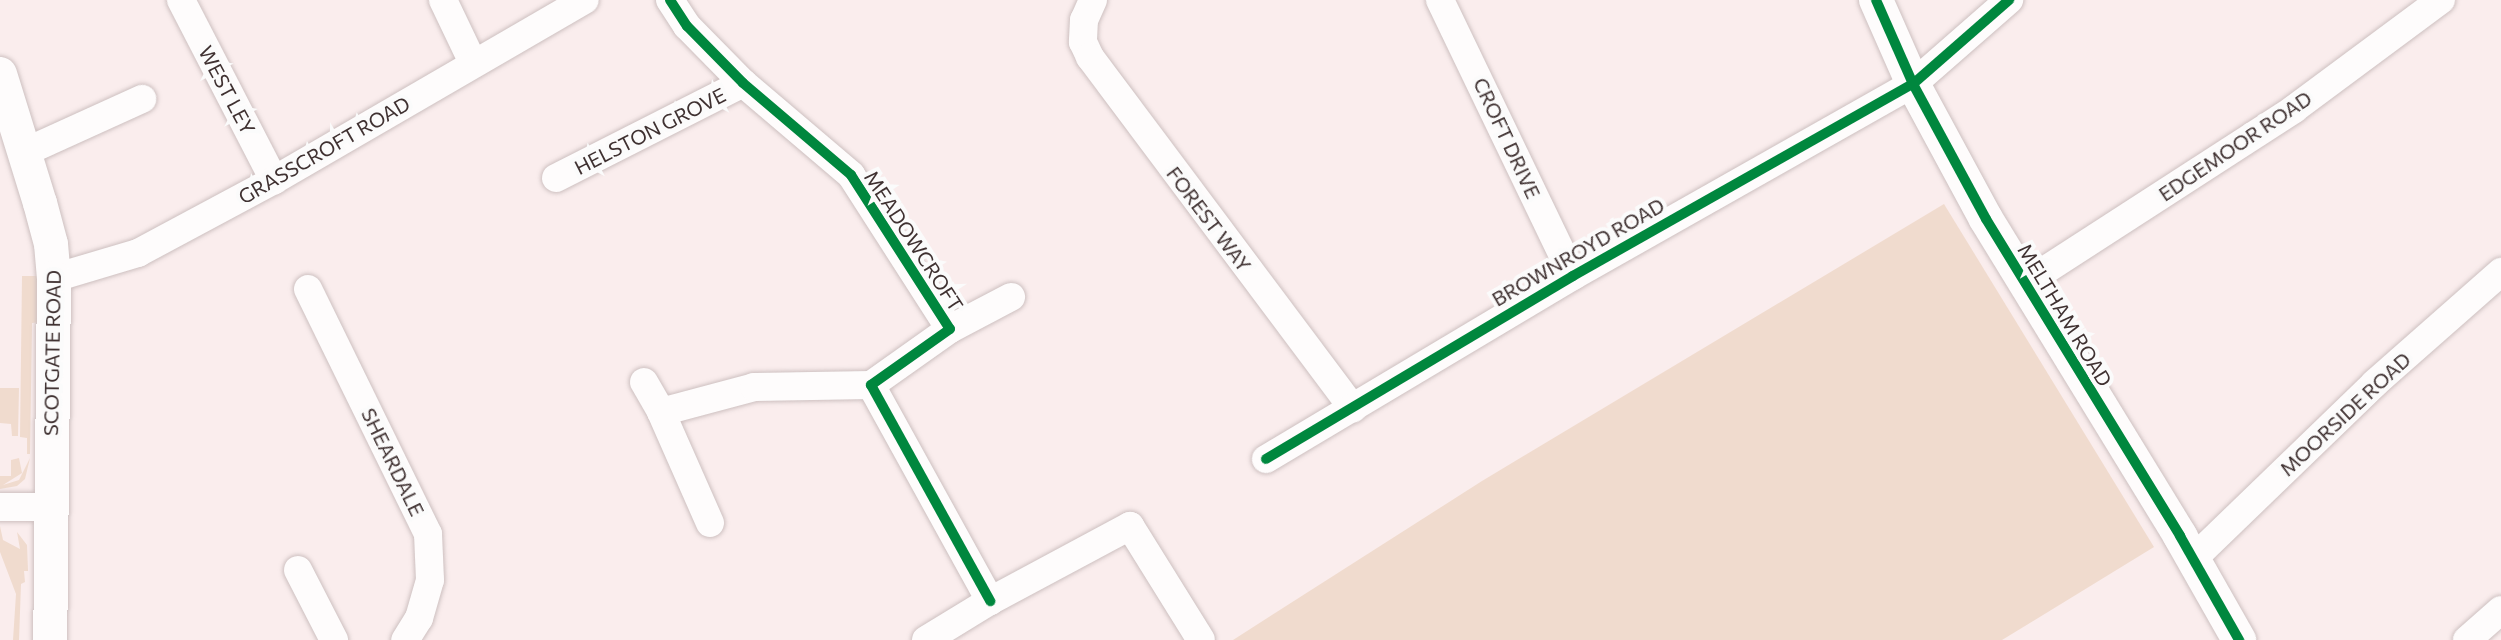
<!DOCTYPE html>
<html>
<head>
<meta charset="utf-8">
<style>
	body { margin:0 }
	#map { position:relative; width:2501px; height:640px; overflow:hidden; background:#faeded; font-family:Commissioner,sans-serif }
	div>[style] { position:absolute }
	.green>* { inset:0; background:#f0dbce }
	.roads { filter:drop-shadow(0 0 2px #cdc0c0) drop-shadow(0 0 2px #cdc0c0) }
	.minor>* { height:28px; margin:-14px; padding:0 14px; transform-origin:14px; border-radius:14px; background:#fefcfc }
	.tertiary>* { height:34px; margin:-17px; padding:0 17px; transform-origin:17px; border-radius:17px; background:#fefcfc }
	.cycleway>* { height:10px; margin:-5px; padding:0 5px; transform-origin:5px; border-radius:5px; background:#00873e }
	span { translate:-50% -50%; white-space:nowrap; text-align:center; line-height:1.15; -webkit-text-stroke:8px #fbfbfb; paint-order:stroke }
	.street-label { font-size:20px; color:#3f3131 }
</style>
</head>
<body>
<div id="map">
	<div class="green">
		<i style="clip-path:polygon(1944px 204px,2154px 547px,2002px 640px,1233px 640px,1482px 481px)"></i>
		<i style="clip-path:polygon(22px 276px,42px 276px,41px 322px,32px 323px,30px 454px,27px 454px,27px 438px,20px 437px)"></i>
		<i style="clip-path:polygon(0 388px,19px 388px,18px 436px,12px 436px,11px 424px,0 423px)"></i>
		<i style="clip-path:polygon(19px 458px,22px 473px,3px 485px,19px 480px,30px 458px,25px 479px,17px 486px,0 489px,0 476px,11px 476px,11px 460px)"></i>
		<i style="clip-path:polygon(0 526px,3px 540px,20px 549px,17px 532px,27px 545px,28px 571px,24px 571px,25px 582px,21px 584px,19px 640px,13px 640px,16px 594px,0 552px)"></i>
	</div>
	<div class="roads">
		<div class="minor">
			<i style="left:181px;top:0;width:203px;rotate:62.7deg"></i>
			<i style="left:443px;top:0;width:70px;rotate:64.5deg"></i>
			<i style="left:670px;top:0;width:31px;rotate:57deg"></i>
			<i style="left:687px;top:26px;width:80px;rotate:45.5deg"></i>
			<i style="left:743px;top:83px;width:142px;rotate:40.4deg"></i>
			<i style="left:851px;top:175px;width:183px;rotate:57.3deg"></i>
			<i style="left:950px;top:329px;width:97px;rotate:144.7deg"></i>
			<i style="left:871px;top:385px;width:247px;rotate:61.1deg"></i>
			<i style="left:1093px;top:0;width:22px;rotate:114deg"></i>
			<i style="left:1084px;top:20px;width:22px;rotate:93deg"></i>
			<i style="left:1083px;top:42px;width:17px;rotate:65deg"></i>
			<i style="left:1090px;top:57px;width:439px;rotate:53.2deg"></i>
			<i style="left:1440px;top:0;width:306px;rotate:64.3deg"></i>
			<i style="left:23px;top:153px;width:131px;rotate:-24.4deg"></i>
			<i style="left:556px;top:178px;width:210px;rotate:-26.9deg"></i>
			<i style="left:54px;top:278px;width:88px;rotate:-16.6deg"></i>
			<i style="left:138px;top:253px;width:154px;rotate:-28.2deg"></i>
			<i style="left:274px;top:180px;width:359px;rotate:-30.1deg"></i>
			<i style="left:2024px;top:284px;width:322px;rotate:-32.9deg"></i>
			<i style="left:2294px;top:109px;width:183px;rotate:-36.6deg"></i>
			<i style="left:308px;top:289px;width:273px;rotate:63.9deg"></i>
			<i style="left:428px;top:534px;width:46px;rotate:87.5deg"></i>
			<i style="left:430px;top:580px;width:40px;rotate:106deg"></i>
			<i style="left:419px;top:618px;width:26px;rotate:122deg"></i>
			<i style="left:950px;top:329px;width:69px;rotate:-27.7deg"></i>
			<i style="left:644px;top:382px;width:34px;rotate:60deg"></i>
			<i style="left:1266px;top:459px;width:357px;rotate:-30.8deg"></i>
			<i style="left:1573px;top:276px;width:390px;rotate:-29.5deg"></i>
			<i style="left:1913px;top:84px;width:128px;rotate:-41.2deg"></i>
			<i style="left:0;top:507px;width:50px"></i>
			<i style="left:710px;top:523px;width:121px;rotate:-113.8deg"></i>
			<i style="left:661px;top:412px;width:96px;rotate:-15deg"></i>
			<i style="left:754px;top:387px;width:117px;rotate:-1deg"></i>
			<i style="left:2193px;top:559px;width:253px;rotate:-44deg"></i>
			<i style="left:2375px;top:383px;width:168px;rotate:-41.4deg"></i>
			<i style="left:298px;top:570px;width:79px;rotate:62.8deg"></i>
			<i style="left:926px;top:640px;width:75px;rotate:-31.4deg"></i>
			<i style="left:990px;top:601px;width:159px;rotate:-28.2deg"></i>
			<i style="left:1130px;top:526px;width:134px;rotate:58.1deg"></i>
			<i style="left:2467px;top:640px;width:45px;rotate:-41.4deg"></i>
		</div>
		<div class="tertiary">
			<i style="left:1876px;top:0;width:92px;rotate:66.2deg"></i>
			<i style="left:1913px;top:84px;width:153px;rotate:61.6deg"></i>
			<i style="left:1986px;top:219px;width:372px;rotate:58.5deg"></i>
			<i style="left:2180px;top:536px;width:120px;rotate:60.4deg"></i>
			<i style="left:0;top:74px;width:135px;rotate:72.8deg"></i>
			<i style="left:40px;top:203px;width:42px;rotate:75deg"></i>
			<i style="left:51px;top:244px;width:34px;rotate:85deg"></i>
			<i style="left:54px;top:278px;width:362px;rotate:90.6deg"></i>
		</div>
	</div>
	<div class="cycleway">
		<i style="left:670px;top:0;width:31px;rotate:57deg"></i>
		<i style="left:687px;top:26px;width:80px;rotate:45.5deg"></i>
		<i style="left:743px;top:83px;width:142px;rotate:40.4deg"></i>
		<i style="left:851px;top:175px;width:183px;rotate:57.3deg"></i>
		<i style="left:950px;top:329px;width:97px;rotate:144.7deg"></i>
		<i style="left:871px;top:385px;width:247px;rotate:61.1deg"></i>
		<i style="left:1876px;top:0;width:92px;rotate:66.2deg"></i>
		<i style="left:1913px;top:84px;width:153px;rotate:61.6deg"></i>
		<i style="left:1986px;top:219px;width:372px;rotate:58.5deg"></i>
		<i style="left:2180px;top:536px;width:120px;rotate:60.4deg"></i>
		<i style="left:1266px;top:459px;width:357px;rotate:-30.8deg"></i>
		<i style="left:1573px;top:276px;width:390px;rotate:-29.5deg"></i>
		<i style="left:1913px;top:84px;width:128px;rotate:-41.2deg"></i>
	</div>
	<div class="street-label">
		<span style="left:227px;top:90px;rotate:62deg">WEST LEY</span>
		<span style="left:650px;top:131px;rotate:-27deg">HELSTON GROVE</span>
		<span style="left:1507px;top:138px;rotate:65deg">CROFT DRIVE</span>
		<span style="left:2235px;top:146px;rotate:-34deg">EDGEMOOR ROAD</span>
		<span style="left:324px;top:150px;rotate:-30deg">GRASSCROFT ROAD</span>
		<span style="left:1209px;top:219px;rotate:53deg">FOREST WAY</span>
		<span style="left:914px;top:241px;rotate:57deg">MEADOWCROFT</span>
		<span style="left:1578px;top:252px;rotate:-30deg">BROWNROYD ROAD</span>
		<span style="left:2065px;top:315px;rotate:59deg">MELTHAM ROAD</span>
		<span style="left:52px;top:353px;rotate:-89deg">SCOTGATE ROAD</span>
		<span style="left:2345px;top:414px;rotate:-43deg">MOORSIDE ROAD</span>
		<span style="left:393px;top:462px;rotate:64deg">SHEARDALE</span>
	</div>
</div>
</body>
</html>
